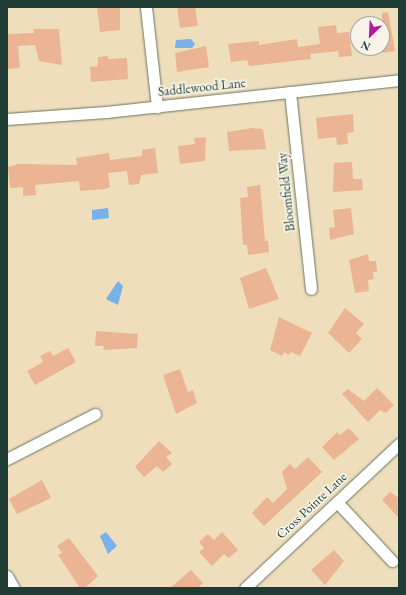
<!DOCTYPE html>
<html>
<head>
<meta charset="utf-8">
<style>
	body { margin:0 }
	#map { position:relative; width:406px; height:595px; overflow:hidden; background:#efdebc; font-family:"EB Garamond",serif }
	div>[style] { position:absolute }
	.water>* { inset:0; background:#78b2e9 }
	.building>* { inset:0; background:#ebb492 }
	.roads { filter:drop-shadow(0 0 1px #687564) drop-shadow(0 0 1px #687564) }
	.minor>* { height:11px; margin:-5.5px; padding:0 5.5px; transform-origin:5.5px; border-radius:5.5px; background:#fff }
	span { translate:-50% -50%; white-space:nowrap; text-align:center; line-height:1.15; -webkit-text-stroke:3.5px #f7f3e8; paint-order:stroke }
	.street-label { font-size:13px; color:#1f3d34 }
	.frame { position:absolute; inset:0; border:8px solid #1f3d34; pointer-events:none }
	.north { position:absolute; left:350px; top:16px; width:40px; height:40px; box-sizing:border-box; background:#f7f3e8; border:1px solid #a1aaa0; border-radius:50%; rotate:204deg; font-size:11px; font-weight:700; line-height:16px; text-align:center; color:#1f3d34 }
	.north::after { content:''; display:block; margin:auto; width:14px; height:18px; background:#b5179e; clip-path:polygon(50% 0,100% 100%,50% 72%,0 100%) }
</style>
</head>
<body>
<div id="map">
	<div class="water">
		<i style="clip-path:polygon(191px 39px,195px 44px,192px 48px,175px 48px,176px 40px)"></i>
		<i style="clip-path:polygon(108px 208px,109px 218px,92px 220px,92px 210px)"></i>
		<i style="clip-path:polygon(118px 281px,123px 286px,118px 305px,106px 299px)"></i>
		<i style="clip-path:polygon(106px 532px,117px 546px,108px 554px,100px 536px)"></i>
	</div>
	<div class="building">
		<i style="clip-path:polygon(97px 7px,120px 7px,120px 30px,100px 32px)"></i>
		<i style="clip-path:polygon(177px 7px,195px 7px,198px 26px,180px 28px)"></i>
		<i style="clip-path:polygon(388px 12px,395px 51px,383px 53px,382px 13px)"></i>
		<i style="clip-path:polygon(336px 25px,337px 33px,349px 32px,352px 56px,339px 57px,338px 51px,310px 54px,311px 59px,249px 66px,247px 60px,231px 62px,228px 44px,259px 41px,259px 45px,297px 39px,298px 47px,320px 44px,318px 27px)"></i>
		<i style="clip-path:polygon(34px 29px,59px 29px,62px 65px,39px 61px,35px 45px,18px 46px,20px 68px,8px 69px,7px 34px,34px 33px)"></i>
		<i style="clip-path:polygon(206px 46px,209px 67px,177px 72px,175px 53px)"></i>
		<i style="clip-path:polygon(108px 56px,108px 59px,127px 58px,128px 79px,91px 82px,90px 67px,98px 66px,98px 57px)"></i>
		<i style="clip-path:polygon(353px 114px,354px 132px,347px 133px,348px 144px,337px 145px,336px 137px,318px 139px,316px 118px)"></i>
		<i style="clip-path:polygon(252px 128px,263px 129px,266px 149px,229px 151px,227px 132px)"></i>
		<i style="clip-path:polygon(206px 137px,205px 161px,180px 164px,178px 146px,195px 144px,194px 138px)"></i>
		<i style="clip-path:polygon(155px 148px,158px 173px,141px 175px,139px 184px,129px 185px,127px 171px,108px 173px,110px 187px,105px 189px,80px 191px,79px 181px,35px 185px,36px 195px,23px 196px,23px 187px,10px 188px,8px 167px,18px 164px,77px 165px,76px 158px,109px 153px,110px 160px,142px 156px,142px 150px)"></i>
		<i style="clip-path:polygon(352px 162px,353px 179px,362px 179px,363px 190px,333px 192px,334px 163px)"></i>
		<i style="clip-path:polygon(260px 185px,265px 241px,268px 241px,269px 252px,248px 255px,247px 245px,243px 245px,240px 198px,248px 197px,247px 187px)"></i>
		<i style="clip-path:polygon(351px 208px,354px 234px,330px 240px,329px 228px,335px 227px,333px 210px)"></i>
		<i style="clip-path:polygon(368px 254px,369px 261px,376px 261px,377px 272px,373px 272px,374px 279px,368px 280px,369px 291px,355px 293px,349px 260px)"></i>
		<i style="clip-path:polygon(266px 268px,279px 299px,249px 309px,240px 278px)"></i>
		<i style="clip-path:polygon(345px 308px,364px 324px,356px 333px,362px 339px,349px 353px,328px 333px)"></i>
		<i style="clip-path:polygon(279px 317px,312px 333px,300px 356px,291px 352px,289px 355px,284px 352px,282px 356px,270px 350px)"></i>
		<i style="clip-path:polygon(96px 331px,138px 334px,137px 348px,103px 350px,104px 346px,95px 346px)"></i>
		<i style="clip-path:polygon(68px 348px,76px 362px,35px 385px,27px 371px,43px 362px,40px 356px,50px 351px,53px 356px)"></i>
		<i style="clip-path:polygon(180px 369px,188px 392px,193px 390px,197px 403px,176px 414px,163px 375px)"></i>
		<i style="clip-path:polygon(377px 388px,394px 405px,386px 413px,380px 410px,368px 422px,342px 394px,348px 389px,364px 401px)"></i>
		<i style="clip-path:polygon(349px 428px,359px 439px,334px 460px,322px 447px,337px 432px,340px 435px)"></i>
		<i style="clip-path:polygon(159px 441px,172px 453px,166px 457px,172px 464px,163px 472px,157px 466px,144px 477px,135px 467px)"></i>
		<i style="clip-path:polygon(308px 457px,322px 472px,264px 526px,252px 513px,267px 497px,273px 503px,287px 489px,282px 472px,290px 464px,295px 469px)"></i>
		<i style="clip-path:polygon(42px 480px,51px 498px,17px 514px,9px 499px)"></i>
		<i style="clip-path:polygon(390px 492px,399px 498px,399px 518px,382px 500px)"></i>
		<i style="clip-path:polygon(222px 532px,238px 550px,229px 558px,224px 554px,212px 566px,199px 552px,204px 548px,199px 542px,208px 534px,214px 540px)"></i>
		<i style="clip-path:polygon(69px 538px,98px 576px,85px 588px,80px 588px,58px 555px,62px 553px,57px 546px)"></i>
		<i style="clip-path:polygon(334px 550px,344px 561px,325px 585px,311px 570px)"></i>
		<i style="clip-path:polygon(191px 570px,203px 583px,198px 588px,170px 588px)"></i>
	</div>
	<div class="roads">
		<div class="minor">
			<i style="left:146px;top:7px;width:101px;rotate:83.7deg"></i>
			<i style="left:290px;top:92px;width:198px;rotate:83.9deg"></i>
			<i style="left:7px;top:119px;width:99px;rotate:-4deg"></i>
			<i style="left:106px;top:112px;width:295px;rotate:-6.2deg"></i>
			<i style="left:7px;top:459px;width:99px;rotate:-27.1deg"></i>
			<i style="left:337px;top:502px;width:81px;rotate:47deg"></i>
			<i style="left:7px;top:576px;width:14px;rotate:60deg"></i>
			<i style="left:245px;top:588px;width:211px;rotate:-43.1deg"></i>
		</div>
	</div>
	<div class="street-label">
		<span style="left:202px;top:88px;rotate:-6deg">Saddlewood Lane</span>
		<span style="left:287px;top:192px;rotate:-96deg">Bloomfield Way</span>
		<span style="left:312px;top:506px;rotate:-43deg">Cross Pointe Lane</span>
	</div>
	<div class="frame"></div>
	<div class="north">N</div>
</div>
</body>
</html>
